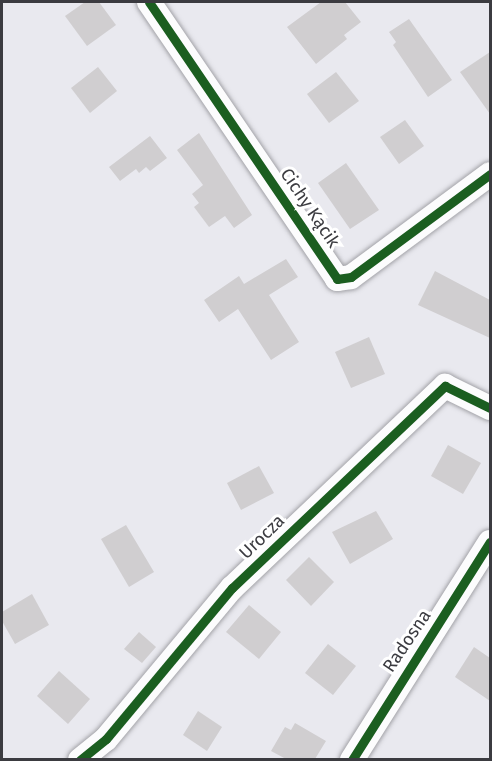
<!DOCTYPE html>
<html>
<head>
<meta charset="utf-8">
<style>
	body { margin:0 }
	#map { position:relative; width:492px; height:761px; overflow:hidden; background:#e9e9ef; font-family:"Fira Sans",sans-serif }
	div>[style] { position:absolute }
	.building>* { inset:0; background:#d0ced0 }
	.roads { filter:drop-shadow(0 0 2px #a3a3a8) drop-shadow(0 0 2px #a3a3a8) }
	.minor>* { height:24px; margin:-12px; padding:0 12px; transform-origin:12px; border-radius:12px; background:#fcfcfd }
	.cycleway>* { height:9px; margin:-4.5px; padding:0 4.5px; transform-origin:4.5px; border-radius:4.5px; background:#1b5e20 }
	span { translate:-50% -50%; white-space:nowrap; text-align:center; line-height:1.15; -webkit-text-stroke:6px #fff; paint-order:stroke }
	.street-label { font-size:18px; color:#3b3b40 }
	.frame { position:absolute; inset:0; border:3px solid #3b3b40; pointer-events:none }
</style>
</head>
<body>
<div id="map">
	<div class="building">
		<i style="clip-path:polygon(85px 2px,99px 2px,116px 25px,87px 46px,65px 16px)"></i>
		<i style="clip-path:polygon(321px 2px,345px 2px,361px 22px,344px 35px,347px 39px,316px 64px,287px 27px)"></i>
		<i style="clip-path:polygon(409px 19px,452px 80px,428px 97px,393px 45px,396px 42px,389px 32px)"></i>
		<i style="clip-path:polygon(490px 52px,490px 114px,460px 72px)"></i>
		<i style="clip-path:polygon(98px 67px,117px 91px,90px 113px,71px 88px)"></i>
		<i style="clip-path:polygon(336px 72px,359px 101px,329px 123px,307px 94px)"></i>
		<i style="clip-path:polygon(405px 120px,424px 146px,399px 164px,380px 137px)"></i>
		<i style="clip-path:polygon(199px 133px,252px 215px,234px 228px,225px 216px,209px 227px,194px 207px,199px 203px,192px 194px,203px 185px,177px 150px)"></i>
		<i style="clip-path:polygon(150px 136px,167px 158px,150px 171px,146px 167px,139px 173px,136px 169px,120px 181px,109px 167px)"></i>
		<i style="clip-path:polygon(346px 163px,379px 210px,350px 229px,318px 183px)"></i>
		<i style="clip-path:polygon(286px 259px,298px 277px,269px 295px,299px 342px,271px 360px,238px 309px,219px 322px,204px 300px,239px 276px,244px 284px)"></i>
		<i style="clip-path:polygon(435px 271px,490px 300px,490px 338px,418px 305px)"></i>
		<i style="clip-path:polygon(369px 337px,385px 374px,351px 388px,335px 352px)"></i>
		<i style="clip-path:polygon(448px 445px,481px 463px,463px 494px,431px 476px)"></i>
		<i style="clip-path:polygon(259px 466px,274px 493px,241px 510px,227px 483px)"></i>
		<i style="clip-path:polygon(376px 511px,393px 539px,350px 564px,332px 532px)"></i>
		<i style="clip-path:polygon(126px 525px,154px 572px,129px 587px,101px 539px)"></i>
		<i style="clip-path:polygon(309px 557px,334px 582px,311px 606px,286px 580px)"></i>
		<i style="clip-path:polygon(32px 594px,49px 625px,15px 644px,2px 621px,2px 612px)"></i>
		<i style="clip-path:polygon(249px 605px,281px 632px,259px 659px,226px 632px)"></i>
		<i style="clip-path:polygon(139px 632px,156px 647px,142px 663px,124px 649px)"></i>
		<i style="clip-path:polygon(328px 644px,356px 666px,333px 695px,305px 673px)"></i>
		<i style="clip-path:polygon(474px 647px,490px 658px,490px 701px,455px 677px)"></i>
		<i style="clip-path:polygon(59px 671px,90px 699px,68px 724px,37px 696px)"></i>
		<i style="clip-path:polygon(198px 711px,222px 727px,207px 751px,183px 735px)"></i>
		<i style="clip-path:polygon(295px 723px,326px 741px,315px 759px,286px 759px,271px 751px,285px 727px,291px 730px)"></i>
	</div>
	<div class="roads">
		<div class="minor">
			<i style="left:149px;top:2px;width:335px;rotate:55.8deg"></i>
			<i style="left:337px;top:279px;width:14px;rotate:-8deg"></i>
			<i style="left:351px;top:277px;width:173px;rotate:-36.5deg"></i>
			<i style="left:80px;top:760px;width:33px;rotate:-39deg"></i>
			<i style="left:106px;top:739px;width:197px;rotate:-50.2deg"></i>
			<i style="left:232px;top:588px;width:294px;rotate:-43.5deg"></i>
			<i style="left:445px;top:386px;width:50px;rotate:26.1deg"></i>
			<i style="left:352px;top:760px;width:258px;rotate:-57.7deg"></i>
		</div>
	</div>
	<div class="cycleway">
		<i style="left:149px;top:2px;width:335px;rotate:55.8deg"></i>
		<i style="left:337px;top:279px;width:14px;rotate:-8deg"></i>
		<i style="left:351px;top:277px;width:173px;rotate:-36.5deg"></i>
		<i style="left:80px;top:760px;width:33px;rotate:-39deg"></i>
		<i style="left:106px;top:739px;width:197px;rotate:-50.2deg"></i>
		<i style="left:232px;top:588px;width:294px;rotate:-43.5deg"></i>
		<i style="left:445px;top:386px;width:50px;rotate:26.1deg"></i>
		<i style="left:352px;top:760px;width:258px;rotate:-57.7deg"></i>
	</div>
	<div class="street-label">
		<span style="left:310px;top:208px;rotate:56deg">Cichy Kącik</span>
		<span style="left:262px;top:537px;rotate:-44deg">Urocza</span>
		<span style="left:407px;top:641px;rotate:-56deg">Radosna</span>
	</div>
	<div class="frame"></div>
</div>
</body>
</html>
